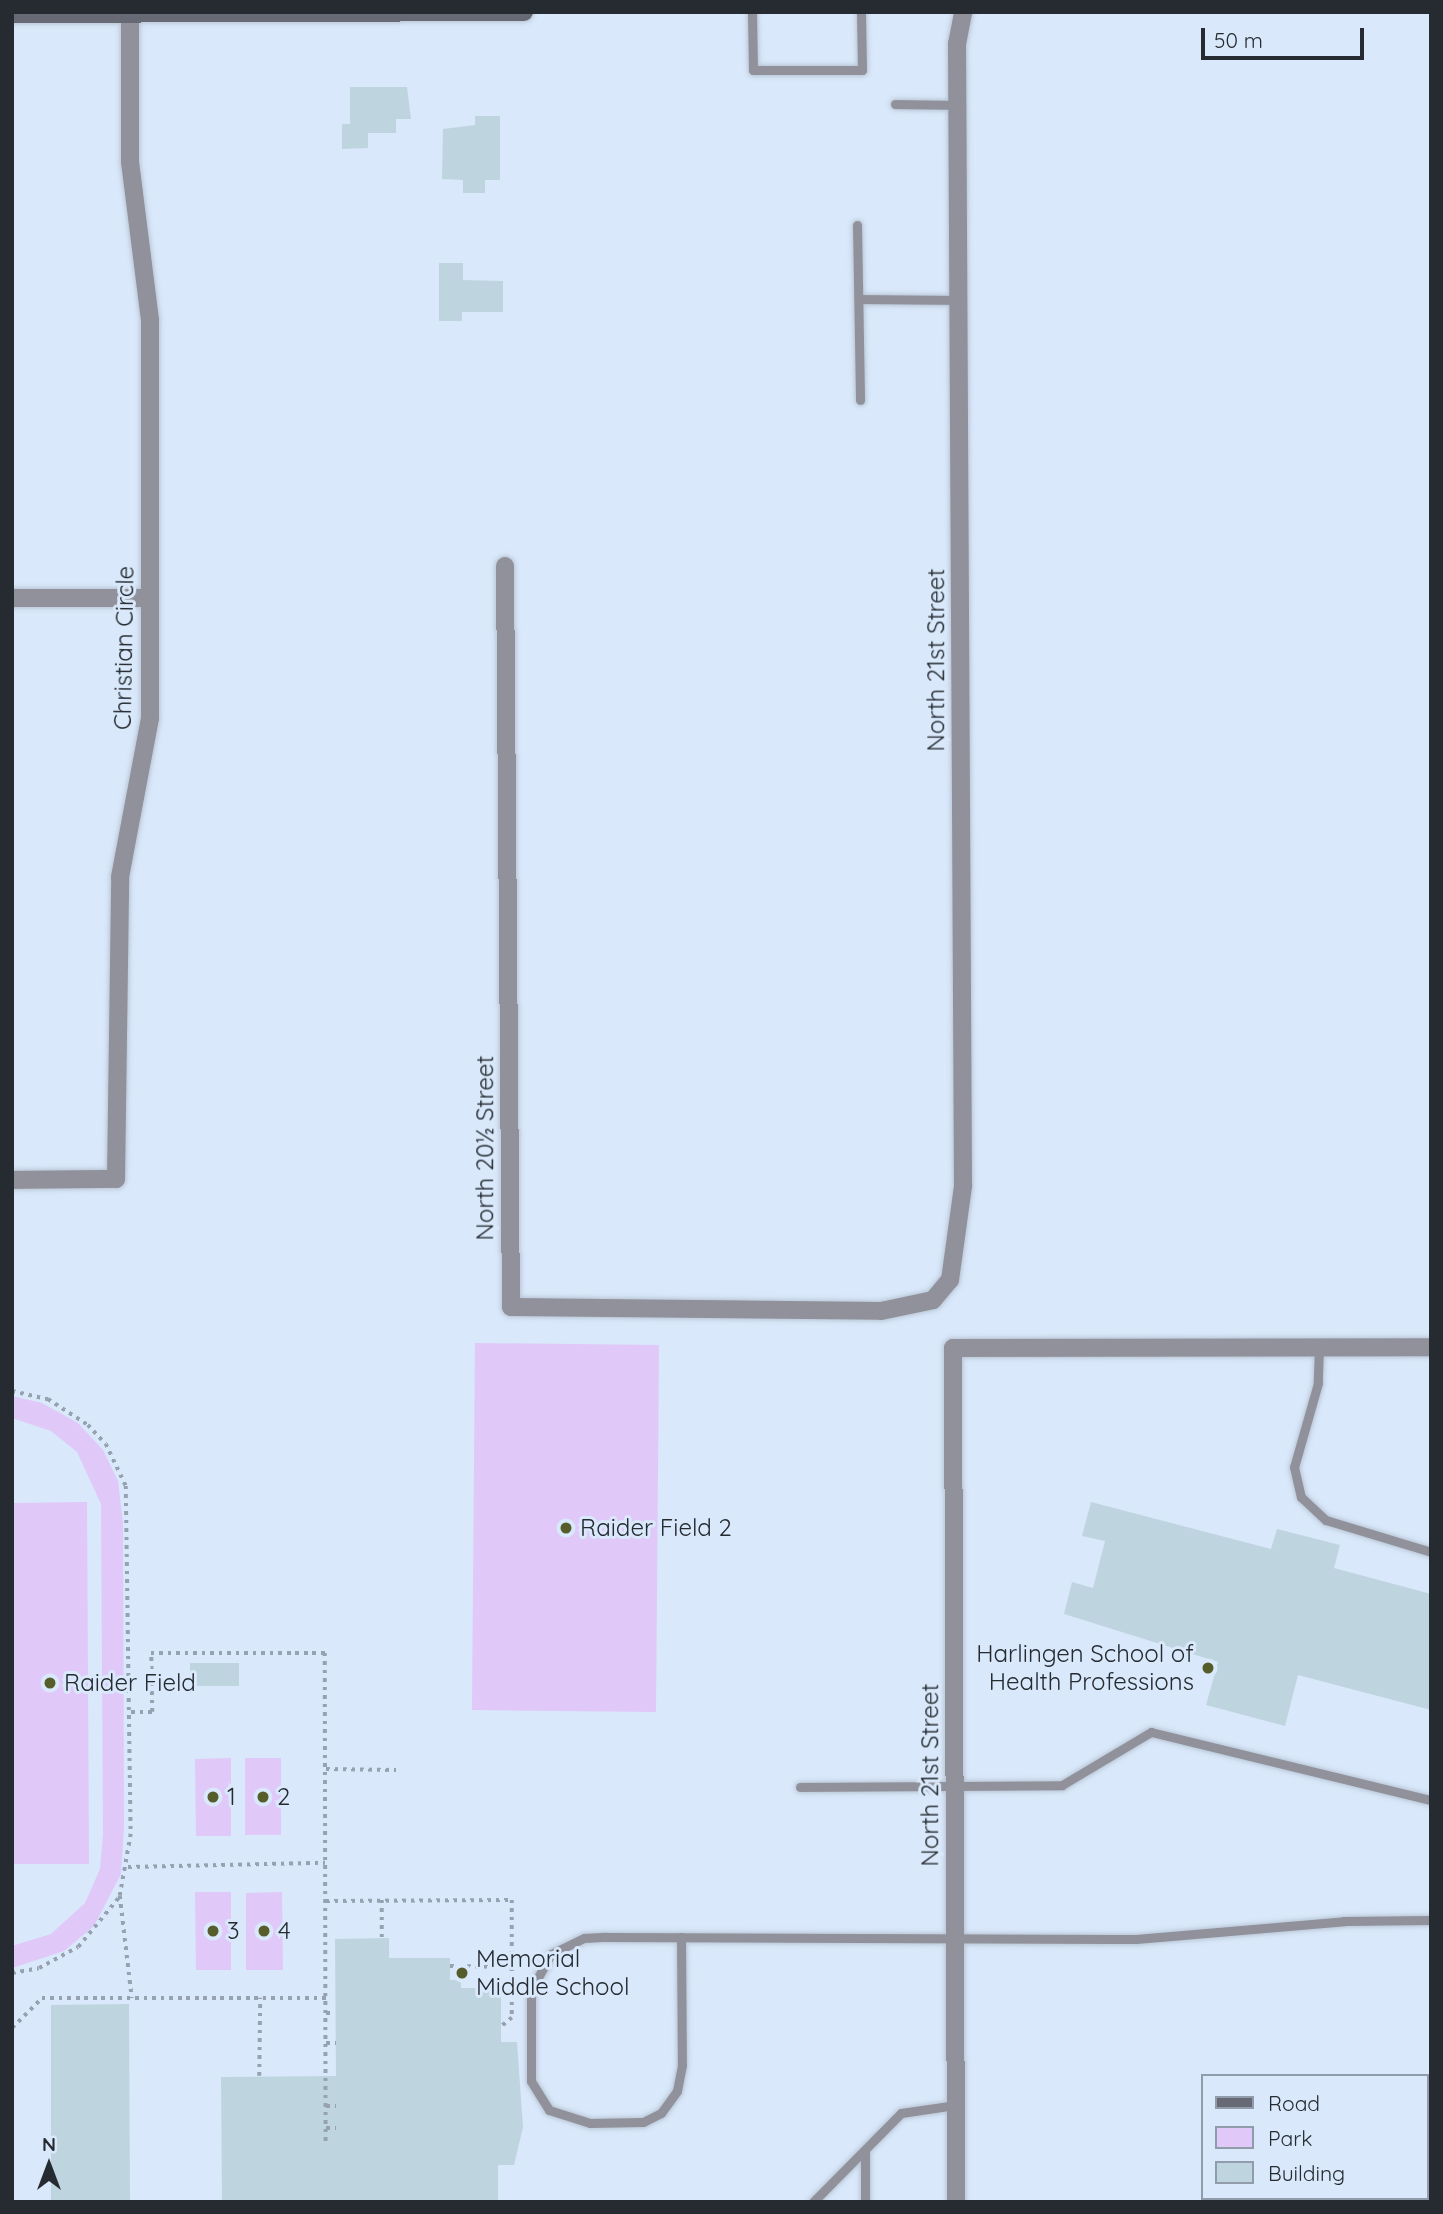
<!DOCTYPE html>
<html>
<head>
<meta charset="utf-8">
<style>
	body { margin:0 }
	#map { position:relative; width:1443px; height:2214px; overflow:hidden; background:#d9e8fa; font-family:Quicksand,sans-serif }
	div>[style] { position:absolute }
	.green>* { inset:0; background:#e0c8f8 }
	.building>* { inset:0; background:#bed5df }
	.path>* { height:3.5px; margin-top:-1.75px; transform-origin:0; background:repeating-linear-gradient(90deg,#96a2af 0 3.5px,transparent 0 8.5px) }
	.roads { filter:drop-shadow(0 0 2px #b9c6d6) drop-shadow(0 0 2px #b9c6d6) }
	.lane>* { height:9px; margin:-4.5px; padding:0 4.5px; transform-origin:4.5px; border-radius:4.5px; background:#90919a }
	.street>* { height:18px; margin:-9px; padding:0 9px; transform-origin:9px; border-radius:9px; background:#90919a }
	.secondary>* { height:18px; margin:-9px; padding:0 9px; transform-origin:9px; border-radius:9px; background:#676975 }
	.dots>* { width:19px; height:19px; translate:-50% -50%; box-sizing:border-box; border:4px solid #d9e8fa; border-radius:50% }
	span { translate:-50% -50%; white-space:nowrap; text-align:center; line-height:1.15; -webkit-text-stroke:6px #d9e8fa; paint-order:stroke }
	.street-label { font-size:24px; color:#252b31 }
	.poi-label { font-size:24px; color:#252b31 }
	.left { translate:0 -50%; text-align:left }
	.right { translate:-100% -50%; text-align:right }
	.frame { position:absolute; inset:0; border:14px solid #252b31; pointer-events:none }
	.legend { position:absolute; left:1201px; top:2074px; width:228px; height:126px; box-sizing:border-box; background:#d9e8fa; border:2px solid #919caa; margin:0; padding:9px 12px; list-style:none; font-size:21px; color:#252b31 }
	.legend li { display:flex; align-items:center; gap:14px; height:35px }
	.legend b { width:35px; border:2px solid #919caa }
	.north { position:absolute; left:14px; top:2130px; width:70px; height:70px; -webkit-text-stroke:5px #d9e8fa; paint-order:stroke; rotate:0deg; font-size:19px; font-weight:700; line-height:28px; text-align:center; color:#252b31 }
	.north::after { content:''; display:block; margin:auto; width:24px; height:32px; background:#252b31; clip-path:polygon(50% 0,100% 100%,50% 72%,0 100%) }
	.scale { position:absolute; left:1201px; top:28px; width:163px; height:32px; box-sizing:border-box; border:4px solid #252b31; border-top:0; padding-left:9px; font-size:21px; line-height:24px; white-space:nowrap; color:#252b31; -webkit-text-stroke:5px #d9e8fa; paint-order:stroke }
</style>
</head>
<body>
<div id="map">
	<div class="green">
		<i style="clip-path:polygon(475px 1343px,659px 1345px,656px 1712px,472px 1710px)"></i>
		<i style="clip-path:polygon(12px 1396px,42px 1403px,78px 1423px,103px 1450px,118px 1481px,123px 1523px,124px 1826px,121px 1874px,94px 1926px,64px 1951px,12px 1968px,12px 1946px,51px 1934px,85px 1903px,100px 1869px,103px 1834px,101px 1504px,77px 1452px,51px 1431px,12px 1418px)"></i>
		<i style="clip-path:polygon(87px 1502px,89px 1864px,12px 1864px,12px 1503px)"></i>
		<i style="clip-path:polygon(231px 1758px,231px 1836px,196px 1836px,195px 1759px)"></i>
		<i style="clip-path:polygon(245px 1758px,281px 1758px,281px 1835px,245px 1835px)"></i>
		<i style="clip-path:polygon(195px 1892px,231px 1892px,231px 1970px,196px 1970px)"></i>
		<i style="clip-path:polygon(282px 1892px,283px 1970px,246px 1970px,246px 1893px)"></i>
	</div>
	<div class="building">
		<i style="clip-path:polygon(350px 87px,407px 87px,411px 119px,396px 119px,396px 133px,368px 133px,368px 148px,342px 149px,342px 124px,350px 124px)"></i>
		<i style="clip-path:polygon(475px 116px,500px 116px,500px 180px,485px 180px,485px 193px,463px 193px,463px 180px,442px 179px,443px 129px,475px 125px)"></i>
		<i style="clip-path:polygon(439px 263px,463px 263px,463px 280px,503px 281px,503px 312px,462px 312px,462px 321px,439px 321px)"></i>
		<i style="clip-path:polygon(1091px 1502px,1271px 1549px,1277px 1529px,1340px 1545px,1334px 1568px,1431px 1594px,1431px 1710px,1298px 1675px,1285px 1726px,1206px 1705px,1218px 1662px,1064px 1614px,1072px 1582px,1093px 1588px,1105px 1541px,1082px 1536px)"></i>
		<i style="clip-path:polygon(190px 1663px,239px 1663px,239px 1686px,190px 1686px)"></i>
		<i style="clip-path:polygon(389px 1938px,389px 1958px,450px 1958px,450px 1980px,461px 1980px,461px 1988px,501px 1988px,501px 2042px,517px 2042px,523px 2127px,514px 2165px,498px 2165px,498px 2202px,222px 2202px,221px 2077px,336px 2076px,335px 1939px)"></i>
		<i style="clip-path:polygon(129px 2004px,130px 2202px,51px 2202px,51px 2005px)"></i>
	</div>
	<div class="path">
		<i style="left:12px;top:1391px;width:37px;rotate:13deg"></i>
		<i style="left:48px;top:1399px;width:48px;rotate:33deg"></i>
		<i style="left:88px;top:1425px;width:26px;rotate:47deg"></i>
		<i style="left:106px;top:1444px;width:47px;rotate:64.5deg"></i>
		<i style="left:126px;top:1486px;width:348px;rotate:89.2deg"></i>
		<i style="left:131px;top:1834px;width:63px;rotate:100.1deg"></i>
		<i style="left:120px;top:1896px;width:103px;rotate:83.3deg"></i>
		<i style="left:131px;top:1712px;width:21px"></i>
		<i style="left:152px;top:1712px;width:59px;rotate:-91deg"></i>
		<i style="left:151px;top:1653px;width:174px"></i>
		<i style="left:325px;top:1653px;width:492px;rotate:89.9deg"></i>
		<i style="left:326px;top:1769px;width:70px;rotate:0.8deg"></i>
		<i style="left:128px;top:1867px;width:197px;rotate:-1.2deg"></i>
		<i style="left:382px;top:1900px;width:38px;rotate:90deg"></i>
		<i style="left:326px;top:1901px;width:186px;rotate:-0.3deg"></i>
		<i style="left:512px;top:1900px;width:118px;rotate:90deg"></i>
		<i style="left:512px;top:2018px;width:14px;rotate:141deg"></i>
		<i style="left:450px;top:1966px;width:62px;rotate:0.9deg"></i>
		<i style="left:12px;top:1973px;width:27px;rotate:-10deg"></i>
		<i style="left:39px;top:1968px;width:44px;rotate:-28.3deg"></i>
		<i style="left:78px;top:1947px;width:66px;rotate:-50.5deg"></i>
		<i style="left:326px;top:2013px;width:9px"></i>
		<i style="left:12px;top:2028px;width:42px;rotate:-45deg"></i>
		<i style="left:42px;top:1998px;width:284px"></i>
		<i style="left:326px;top:2043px;width:10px"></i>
		<i style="left:259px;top:2076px;width:78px;rotate:-89.3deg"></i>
		<i style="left:326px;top:2106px;width:10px"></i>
		<i style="left:326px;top:2128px;width:10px"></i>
	</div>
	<div class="roads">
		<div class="lane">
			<i style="left:752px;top:12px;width:58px;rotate:89deg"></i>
			<i style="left:753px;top:70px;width:109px"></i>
			<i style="left:862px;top:70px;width:58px;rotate:-91deg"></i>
			<i style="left:895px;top:104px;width:64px;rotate:0.9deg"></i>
			<i style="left:857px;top:225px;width:175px;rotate:89deg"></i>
			<i style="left:860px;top:299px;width:99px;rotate:0.6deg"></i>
			<i style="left:1319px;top:1347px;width:36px;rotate:92deg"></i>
			<i style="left:1318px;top:1383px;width:87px;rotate:105.9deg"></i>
			<i style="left:1294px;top:1467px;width:31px;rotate:77deg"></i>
			<i style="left:1301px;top:1497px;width:34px;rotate:43deg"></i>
			<i style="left:1326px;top:1520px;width:110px;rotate:16.9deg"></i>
			<i style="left:800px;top:1787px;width:262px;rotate:-0.4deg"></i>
			<i style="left:1062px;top:1785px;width:104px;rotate:-30.8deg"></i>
			<i style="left:1151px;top:1732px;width:288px;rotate:13.7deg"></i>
			<i style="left:681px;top:1937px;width:128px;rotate:89.6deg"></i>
			<i style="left:682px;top:2065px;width:26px;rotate:101deg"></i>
			<i style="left:677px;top:2091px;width:27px;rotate:126deg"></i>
			<i style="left:661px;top:2113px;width:20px;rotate:153deg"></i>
			<i style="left:643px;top:2122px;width:53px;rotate:178.9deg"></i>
			<i style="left:590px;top:2123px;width:43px;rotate:-162.4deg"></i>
			<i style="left:549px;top:2110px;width:34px;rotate:-122deg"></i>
			<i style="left:531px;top:2081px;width:91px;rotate:-90deg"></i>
			<i style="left:531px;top:1990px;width:41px;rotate:-60.9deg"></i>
			<i style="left:551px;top:1954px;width:37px;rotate:-26deg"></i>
			<i style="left:584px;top:1938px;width:22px;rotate:-3deg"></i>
			<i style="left:606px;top:1937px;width:530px;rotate:0.22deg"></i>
			<i style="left:1136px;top:1939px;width:209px;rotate:-4.9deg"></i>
			<i style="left:1344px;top:1921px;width:87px;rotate:-0.7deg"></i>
			<i style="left:865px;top:2150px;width:52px;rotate:90deg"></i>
			<i style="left:813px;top:2202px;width:125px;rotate:-45.3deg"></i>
			<i style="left:901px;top:2113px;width:56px;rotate:-8.3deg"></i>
		</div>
		<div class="street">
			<i style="left:505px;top:566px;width:741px;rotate:89.54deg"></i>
			<i style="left:511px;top:1307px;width:370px;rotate:0.6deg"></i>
			<i style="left:881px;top:1311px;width:53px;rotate:-11.9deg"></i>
			<i style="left:933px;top:1300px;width:26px;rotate:-50deg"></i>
			<i style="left:950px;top:1280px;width:95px;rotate:-82.1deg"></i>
			<i style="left:963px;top:1186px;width:1142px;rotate:-90.3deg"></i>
			<i style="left:957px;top:44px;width:33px;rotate:-79deg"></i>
			<i style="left:12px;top:598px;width:138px"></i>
			<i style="left:12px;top:1180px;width:104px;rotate:-0.6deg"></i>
			<i style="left:116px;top:1179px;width:302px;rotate:-89.2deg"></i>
			<i style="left:120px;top:877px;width:162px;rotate:-79.3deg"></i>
			<i style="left:150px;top:718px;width:398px;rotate:-90deg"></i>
			<i style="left:150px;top:320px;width:160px;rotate:-97.2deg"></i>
			<i style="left:130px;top:161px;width:149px;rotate:-90deg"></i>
			<i style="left:956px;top:2202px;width:854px;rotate:-90.2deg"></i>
			<i style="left:953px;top:1348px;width:478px;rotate:-0.1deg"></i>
		</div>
		<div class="secondary">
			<i style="left:12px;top:14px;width:512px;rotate:-0.22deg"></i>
		</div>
	</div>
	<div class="dots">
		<i style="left:566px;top:1528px;background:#575c2b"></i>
		<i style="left:1208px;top:1668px;background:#575c2b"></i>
		<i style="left:50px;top:1683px;background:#575c2b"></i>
		<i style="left:213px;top:1797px;background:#575c2b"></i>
		<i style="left:263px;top:1797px;background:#575c2b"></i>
		<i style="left:213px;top:1931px;background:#575c2b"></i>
		<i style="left:264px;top:1931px;background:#575c2b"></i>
		<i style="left:462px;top:1973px;background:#575c2b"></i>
	</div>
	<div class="street-label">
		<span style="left:124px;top:648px;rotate:-89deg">Christian Circle</span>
		<span style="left:936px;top:660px;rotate:-90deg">North 21st Street</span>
		<span style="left:485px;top:1148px;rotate:-90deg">North 20½ Street</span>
		<span style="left:930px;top:1775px;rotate:-90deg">North 21st Street</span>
	</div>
	<div class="poi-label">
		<span class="left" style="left:580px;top:1528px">Raider Field 2</span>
		<span class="right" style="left:1194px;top:1668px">Harlingen School of<br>Health Professions</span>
		<span class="left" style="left:64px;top:1683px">Raider Field</span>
		<span class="left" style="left:227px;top:1797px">1</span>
		<span class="left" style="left:277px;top:1797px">2</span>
		<span class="left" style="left:227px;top:1931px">3</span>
		<span class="left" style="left:278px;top:1931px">4</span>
		<span class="left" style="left:476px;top:1973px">Memorial<br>Middle School</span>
	</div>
	<div class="frame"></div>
	<ul class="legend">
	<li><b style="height:9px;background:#676975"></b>Road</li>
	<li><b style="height:19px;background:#e0c8f8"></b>Park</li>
	<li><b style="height:19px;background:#bed5df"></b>Building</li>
	</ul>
	<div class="north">N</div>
	<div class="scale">50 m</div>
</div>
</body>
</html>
